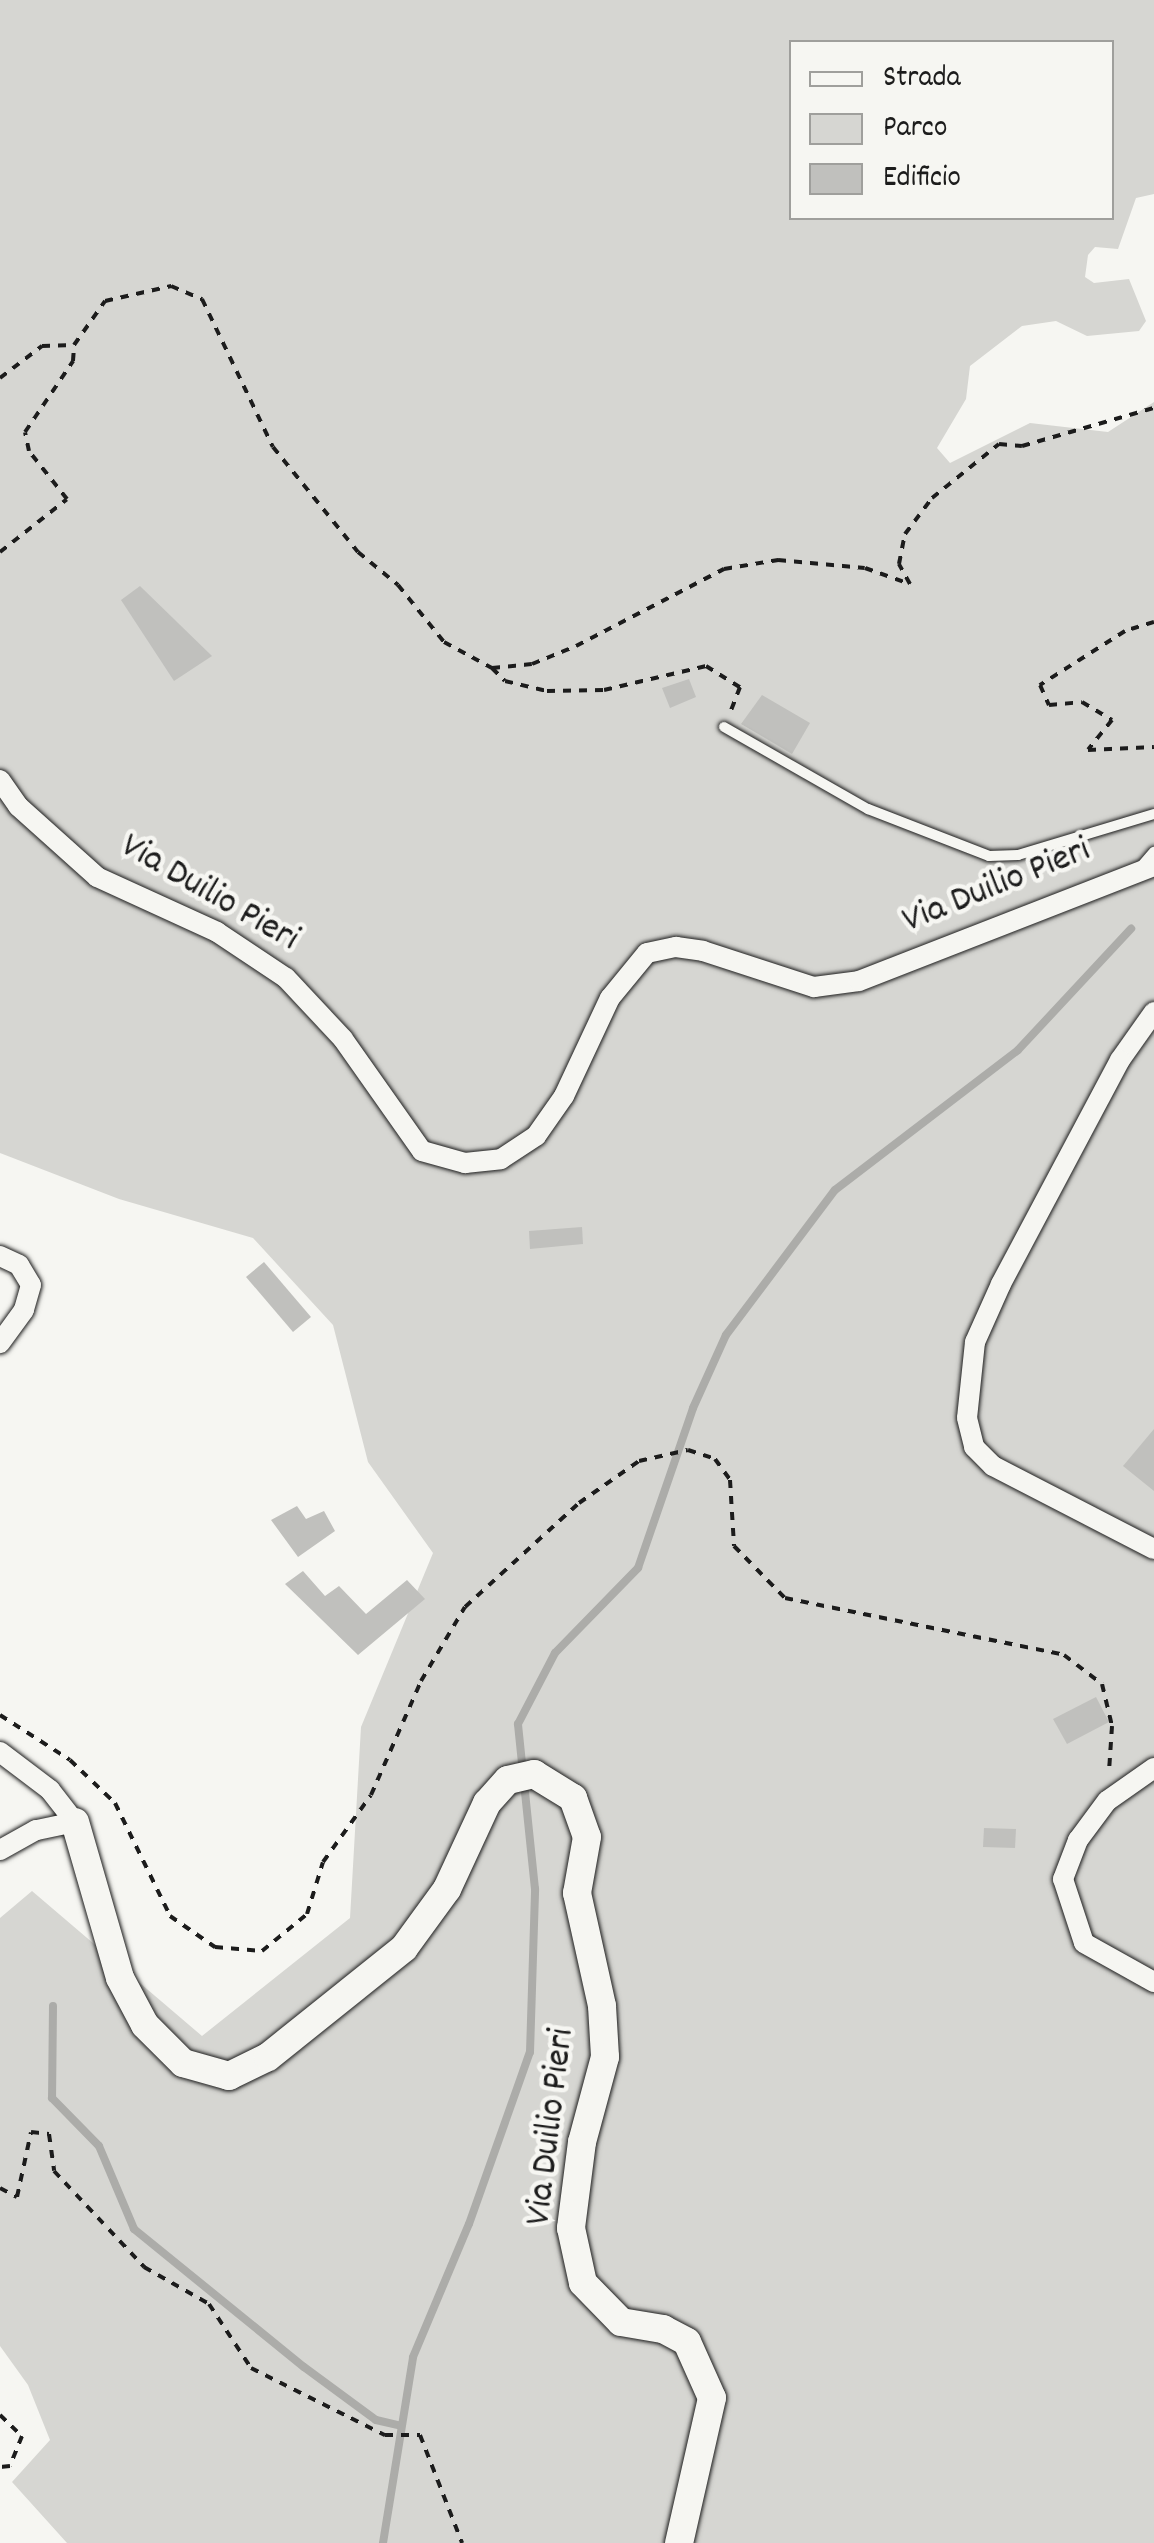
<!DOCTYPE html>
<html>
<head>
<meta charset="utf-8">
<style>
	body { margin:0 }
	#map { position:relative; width:1154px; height:2543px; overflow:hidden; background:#f6f6f2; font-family:Dekko,sans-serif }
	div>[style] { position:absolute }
	.green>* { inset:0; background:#d6d6d2 }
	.stream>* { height:8px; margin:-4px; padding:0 4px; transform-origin:4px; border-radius:4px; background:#acaca9 }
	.building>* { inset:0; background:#c0c0bd }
	.path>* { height:4px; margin-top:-2px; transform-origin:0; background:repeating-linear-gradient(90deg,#1c1c1c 0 8px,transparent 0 16px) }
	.roads { filter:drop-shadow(0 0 2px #1c1c1c) drop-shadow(0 0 2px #1c1c1c) }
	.lane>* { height:10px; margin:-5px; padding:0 5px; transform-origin:5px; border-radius:5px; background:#f6f6f2 }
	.street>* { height:20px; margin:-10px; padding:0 10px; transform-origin:10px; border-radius:10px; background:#f6f6f2 }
	.secondary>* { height:28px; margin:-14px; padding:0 14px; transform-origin:14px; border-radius:14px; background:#f6f6f2 }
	span { translate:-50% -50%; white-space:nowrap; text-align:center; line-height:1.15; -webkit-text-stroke:9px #f6f6f2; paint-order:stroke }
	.street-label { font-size:38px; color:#1c1c1c }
	.legend { position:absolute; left:789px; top:40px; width:325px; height:180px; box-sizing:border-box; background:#f6f6f2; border:2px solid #9f9f9c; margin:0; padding:12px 18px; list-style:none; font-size:30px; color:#1c1c1c }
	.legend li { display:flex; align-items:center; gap:20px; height:50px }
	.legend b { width:50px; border:2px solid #9f9f9c }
</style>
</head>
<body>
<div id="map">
	<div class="green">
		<i style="clip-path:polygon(evenodd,0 0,1154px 0,1154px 194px,1136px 198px,1118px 249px,1095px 247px,1088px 255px,1085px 277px,1094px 283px,1129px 279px,1146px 321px,1139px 331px,1087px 336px,1056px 321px,1022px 326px,970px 366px,966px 399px,937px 448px,950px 463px,1030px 423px,1108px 432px,1154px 402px,1154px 2543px,67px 2543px,12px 2482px,50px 2440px,28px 2385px,0 2346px,0 1918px,32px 1891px,202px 2036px,350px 1918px,361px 1727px,433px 1553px,368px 1462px,333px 1325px,253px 1238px,119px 1199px,0 1153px,0 0,792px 42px,1112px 42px,1112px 218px,792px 218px,792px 42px)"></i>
	</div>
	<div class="stream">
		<i style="left:53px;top:2006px;width:92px;rotate:90.6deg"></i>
		<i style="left:52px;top:2098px;width:67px;rotate:45.6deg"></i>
		<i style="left:99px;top:2146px;width:90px;rotate:67.1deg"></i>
		<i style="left:134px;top:2229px;width:219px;rotate:39.1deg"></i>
		<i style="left:304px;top:2367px;width:89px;rotate:36.4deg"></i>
		<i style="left:376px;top:2420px;width:26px;rotate:13deg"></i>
		<i style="left:383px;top:2543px;width:188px;rotate:-80.8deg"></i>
		<i style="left:413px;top:2357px;width:144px;rotate:-67.2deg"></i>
		<i style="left:469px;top:2224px;width:182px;rotate:-70.5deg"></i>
		<i style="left:530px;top:2052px;width:163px;rotate:-88.2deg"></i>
		<i style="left:535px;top:1889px;width:166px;rotate:-95.9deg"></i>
		<i style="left:518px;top:1724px;width:80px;rotate:-62.5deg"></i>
		<i style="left:555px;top:1653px;width:119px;rotate:-45.7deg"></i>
		<i style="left:638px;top:1568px;width:169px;rotate:-71deg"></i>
		<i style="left:693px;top:1408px;width:80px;rotate:-65.7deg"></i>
		<i style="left:726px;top:1335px;width:181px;rotate:-53.1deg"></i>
		<i style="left:835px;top:1190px;width:230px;rotate:-37.4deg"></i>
		<i style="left:1018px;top:1050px;width:166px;rotate:-47deg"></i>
	</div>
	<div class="building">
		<i style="clip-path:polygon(140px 586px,212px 656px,174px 681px,121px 600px)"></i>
		<i style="clip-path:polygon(689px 679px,696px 697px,670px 708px,662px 688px)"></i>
		<i style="clip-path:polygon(762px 695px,810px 723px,792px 754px,741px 724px)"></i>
		<i style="clip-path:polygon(582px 1227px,583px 1244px,530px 1249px,529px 1231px)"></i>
		<i style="clip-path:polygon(264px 1262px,311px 1317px,293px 1332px,246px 1277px)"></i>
		<i style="clip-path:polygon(1154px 1429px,1154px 1491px,1123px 1466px)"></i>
		<i style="clip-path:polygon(297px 1506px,306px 1519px,324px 1511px,335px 1531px,298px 1557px,271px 1520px)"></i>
		<i style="clip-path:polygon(303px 1571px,325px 1596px,339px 1586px,366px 1614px,407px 1580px,425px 1599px,358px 1655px,285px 1584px)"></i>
		<i style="clip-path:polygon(1096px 1697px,1109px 1722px,1067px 1744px,1053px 1719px)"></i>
		<i style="clip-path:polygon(984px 1828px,1016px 1829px,1015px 1848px,983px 1847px)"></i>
	</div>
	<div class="path">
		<i style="left:0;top:378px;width:53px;rotate:-37.3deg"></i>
		<i style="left:42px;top:346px;width:32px;rotate:-2deg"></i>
		<i style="left:0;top:552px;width:85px;rotate:-38.3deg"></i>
		<i style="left:67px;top:499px;width:61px;rotate:-128.4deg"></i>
		<i style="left:29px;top:451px;width:19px;rotate:-102deg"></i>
		<i style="left:25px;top:432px;width:86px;rotate:-55.9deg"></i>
		<i style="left:73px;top:361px;width:16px;rotate:-86deg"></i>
		<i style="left:74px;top:345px;width:54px;rotate:-54.8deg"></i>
		<i style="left:105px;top:301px;width:68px;rotate:-12.8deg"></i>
		<i style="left:171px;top:286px;width:34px;rotate:23deg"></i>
		<i style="left:202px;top:299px;width:164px;rotate:64.4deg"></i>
		<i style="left:273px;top:447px;width:135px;rotate:51deg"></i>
		<i style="left:358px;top:552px;width:52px;rotate:39.5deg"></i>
		<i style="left:398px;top:585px;width:73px;rotate:51.1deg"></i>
		<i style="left:444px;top:642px;width:55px;rotate:28.4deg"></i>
		<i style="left:492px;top:668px;width:40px;rotate:-5.7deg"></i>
		<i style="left:532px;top:664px;width:48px;rotate:-22.2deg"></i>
		<i style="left:576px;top:646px;width:167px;rotate:-27.5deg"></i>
		<i style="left:724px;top:569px;width:55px;rotate:-9.5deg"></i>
		<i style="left:778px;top:560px;width:87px;rotate:5.3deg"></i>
		<i style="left:865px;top:568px;width:48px;rotate:19.6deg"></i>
		<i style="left:910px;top:584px;width:23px;rotate:-119deg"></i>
		<i style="left:899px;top:564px;width:31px;rotate:-79deg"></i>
		<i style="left:905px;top:534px;width:45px;rotate:-53.1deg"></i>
		<i style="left:932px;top:498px;width:86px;rotate:-38.9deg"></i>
		<i style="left:999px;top:444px;width:23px;rotate:5deg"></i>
		<i style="left:1022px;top:446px;width:137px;rotate:-16.1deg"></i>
		<i style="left:1154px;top:622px;width:30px;rotate:163deg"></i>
		<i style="left:1125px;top:631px;width:101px;rotate:147.6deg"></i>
		<i style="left:1040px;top:685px;width:22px;rotate:66deg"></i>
		<i style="left:1049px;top:705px;width:33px;rotate:-5deg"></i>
		<i style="left:1082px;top:702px;width:35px;rotate:31deg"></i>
		<i style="left:1112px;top:720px;width:38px;rotate:129deg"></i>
		<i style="left:1088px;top:750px;width:66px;rotate:-2.6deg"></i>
		<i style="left:492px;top:668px;width:18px;rotate:45deg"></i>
		<i style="left:505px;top:681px;width:43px;rotate:13.4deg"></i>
		<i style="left:547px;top:691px;width:57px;rotate:-1deg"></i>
		<i style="left:604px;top:690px;width:105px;rotate:-13.2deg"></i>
		<i style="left:706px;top:666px;width:40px;rotate:32deg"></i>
		<i style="left:740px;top:687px;width:26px;rotate:111deg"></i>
		<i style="left:0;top:1715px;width:83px;rotate:32.7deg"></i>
		<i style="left:70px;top:1760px;width:62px;rotate:43.7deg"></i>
		<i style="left:115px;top:1803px;width:126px;rotate:64deg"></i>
		<i style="left:170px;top:1916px;width:55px;rotate:34.6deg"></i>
		<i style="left:215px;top:1947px;width:47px;rotate:4.9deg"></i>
		<i style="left:262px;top:1951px;width:58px;rotate:-39.4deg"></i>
		<i style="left:307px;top:1914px;width:54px;rotate:-72.9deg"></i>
		<i style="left:323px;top:1862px;width:82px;rotate:-54.4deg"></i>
		<i style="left:371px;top:1795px;width:124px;rotate:-66.3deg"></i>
		<i style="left:421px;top:1681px;width:86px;rotate:-59.3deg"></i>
		<i style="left:465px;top:1607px;width:154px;rotate:-42.4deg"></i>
		<i style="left:579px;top:1503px;width:73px;rotate:-35deg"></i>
		<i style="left:639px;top:1461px;width:50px;rotate:-12.7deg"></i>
		<i style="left:688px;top:1450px;width:28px;rotate:18deg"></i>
		<i style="left:715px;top:1459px;width:26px;rotate:54deg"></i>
		<i style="left:730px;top:1480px;width:66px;rotate:86.5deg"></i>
		<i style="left:734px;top:1546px;width:73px;rotate:45.6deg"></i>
		<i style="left:785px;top:1598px;width:285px;rotate:11.5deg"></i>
		<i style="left:1064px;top:1655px;width:48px;rotate:37.3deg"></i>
		<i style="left:1102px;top:1684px;width:43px;rotate:76.6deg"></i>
		<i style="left:1112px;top:1726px;width:45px;rotate:93.8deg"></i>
		<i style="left:0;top:2188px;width:19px;rotate:28deg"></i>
		<i style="left:17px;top:2197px;width:66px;rotate:-77.8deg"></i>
		<i style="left:31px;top:2132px;width:18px;rotate:6deg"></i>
		<i style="left:49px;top:2134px;width:37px;rotate:82deg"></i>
		<i style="left:54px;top:2171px;width:132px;rotate:46.8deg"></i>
		<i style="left:144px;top:2267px;width:75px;rotate:29.6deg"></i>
		<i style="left:209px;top:2304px;width:77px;rotate:56.7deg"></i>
		<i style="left:251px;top:2368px;width:150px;rotate:26.6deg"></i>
		<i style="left:385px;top:2435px;width:35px"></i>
		<i style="left:420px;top:2435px;width:116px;rotate:68.7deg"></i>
		<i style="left:0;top:2415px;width:30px;rotate:44deg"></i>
		<i style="left:22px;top:2436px;width:32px;rotate:112deg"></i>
		<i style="left:10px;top:2466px;width:10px;rotate:174deg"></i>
	</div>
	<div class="roads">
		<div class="lane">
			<i style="left:724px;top:727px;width:166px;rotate:29.7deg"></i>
			<i style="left:868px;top:809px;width:130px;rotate:21.2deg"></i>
			<i style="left:989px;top:856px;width:29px;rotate:-2deg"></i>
			<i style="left:1018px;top:855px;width:142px;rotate:-16.8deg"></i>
			<i style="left:1139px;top:869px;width:23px;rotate:-49deg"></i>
		</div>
		<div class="street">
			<i style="left:0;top:780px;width:32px;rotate:55deg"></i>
			<i style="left:18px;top:806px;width:106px;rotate:41.9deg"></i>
			<i style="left:97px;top:877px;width:132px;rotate:24.6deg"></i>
			<i style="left:217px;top:932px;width:83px;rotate:33.7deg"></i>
			<i style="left:286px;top:978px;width:83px;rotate:46.9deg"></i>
			<i style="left:343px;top:1039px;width:137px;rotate:54.8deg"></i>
			<i style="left:422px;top:1151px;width:45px;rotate:15.6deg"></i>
			<i style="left:465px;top:1163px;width:36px;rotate:-6deg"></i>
			<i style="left:501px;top:1159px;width:42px;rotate:-33.3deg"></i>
			<i style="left:536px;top:1136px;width:49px;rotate:-55deg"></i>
			<i style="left:564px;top:1096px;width:108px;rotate:-64.9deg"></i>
			<i style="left:610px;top:998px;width:58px;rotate:-50.6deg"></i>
			<i style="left:647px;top:953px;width:30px;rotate:-12deg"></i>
			<i style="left:676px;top:947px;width:27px;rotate:8deg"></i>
			<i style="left:703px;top:951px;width:117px;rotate:18deg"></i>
			<i style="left:814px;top:987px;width:45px;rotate:-7.6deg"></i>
			<i style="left:859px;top:981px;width:317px;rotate:-21.3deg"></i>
			<i style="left:1154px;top:1012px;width:59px;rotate:125.3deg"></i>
			<i style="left:1120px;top:1060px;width:254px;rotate:118deg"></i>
			<i style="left:1001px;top:1284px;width:64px;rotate:114.1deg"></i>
			<i style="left:975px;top:1342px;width:76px;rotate:96deg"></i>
			<i style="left:967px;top:1418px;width:30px;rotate:76deg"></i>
			<i style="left:974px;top:1447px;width:27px;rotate:45deg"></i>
			<i style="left:993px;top:1466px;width:181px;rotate:27.3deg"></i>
			<i style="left:0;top:1256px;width:21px;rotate:25deg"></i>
			<i style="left:19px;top:1265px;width:23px;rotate:59deg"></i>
			<i style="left:31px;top:1285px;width:26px;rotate:106deg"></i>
			<i style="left:24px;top:1310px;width:41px;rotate:126deg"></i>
			<i style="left:0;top:1752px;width:63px;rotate:37.2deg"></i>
			<i style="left:50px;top:1790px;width:41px;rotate:52deg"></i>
			<i style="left:75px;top:1822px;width:40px;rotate:168deg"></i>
			<i style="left:36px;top:1830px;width:41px;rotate:150.9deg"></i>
			<i style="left:1154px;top:1768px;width:57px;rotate:144.9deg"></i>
			<i style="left:1107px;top:1801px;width:49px;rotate:126.6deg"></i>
			<i style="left:1078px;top:1840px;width:42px;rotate:111deg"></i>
			<i style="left:1063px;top:1879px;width:67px;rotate:71.8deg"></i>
			<i style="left:1084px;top:1943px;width:80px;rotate:29.1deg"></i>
		</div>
		<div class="secondary">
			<i style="left:75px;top:1822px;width:162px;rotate:73.9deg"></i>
			<i style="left:120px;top:1978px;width:53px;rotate:62deg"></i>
			<i style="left:145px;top:2025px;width:54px;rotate:45deg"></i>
			<i style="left:183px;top:2063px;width:48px;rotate:15.8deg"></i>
			<i style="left:229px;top:2076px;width:43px;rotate:-26deg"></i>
			<i style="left:268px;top:2057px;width:174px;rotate:-38.7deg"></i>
			<i style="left:404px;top:1948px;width:73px;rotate:-53.9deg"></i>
			<i style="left:447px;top:1889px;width:95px;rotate:-65.1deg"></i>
			<i style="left:487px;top:1803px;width:31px;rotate:-48deg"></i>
			<i style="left:508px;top:1780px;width:27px;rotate:-13deg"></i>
			<i style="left:534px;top:1774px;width:46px;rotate:31.6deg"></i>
			<i style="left:573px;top:1798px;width:41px;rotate:70.3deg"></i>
			<i style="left:587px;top:1837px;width:57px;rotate:100.1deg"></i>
			<i style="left:577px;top:1893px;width:116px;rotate:77.5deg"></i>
			<i style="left:602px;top:2006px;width:51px;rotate:86.6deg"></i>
			<i style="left:605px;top:2057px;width:88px;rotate:105.1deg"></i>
			<i style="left:582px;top:2142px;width:87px;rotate:97.3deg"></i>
			<i style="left:571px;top:2228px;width:56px;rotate:77.7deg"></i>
			<i style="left:583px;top:2283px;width:54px;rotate:45.7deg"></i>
			<i style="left:621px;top:2322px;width:43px;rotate:9.5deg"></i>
			<i style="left:663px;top:2329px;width:27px;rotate:28deg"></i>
			<i style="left:687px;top:2342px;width:61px;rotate:65.9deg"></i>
			<i style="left:712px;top:2398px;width:149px;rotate:102.8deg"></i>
		</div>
	</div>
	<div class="street-label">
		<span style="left:997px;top:887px;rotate:-22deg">Via Duilio Pieri</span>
		<span style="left:209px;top:894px;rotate:30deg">Via Duilio Pieri</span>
		<span style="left:552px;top:2127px;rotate:-83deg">Via Duilio Pieri</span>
	</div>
	<ul class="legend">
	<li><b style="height:12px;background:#f6f6f2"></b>Strada</li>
	<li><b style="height:28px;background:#d6d6d2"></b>Parco</li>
	<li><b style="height:28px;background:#c0c0bd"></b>Edificio</li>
	</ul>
</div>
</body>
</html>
